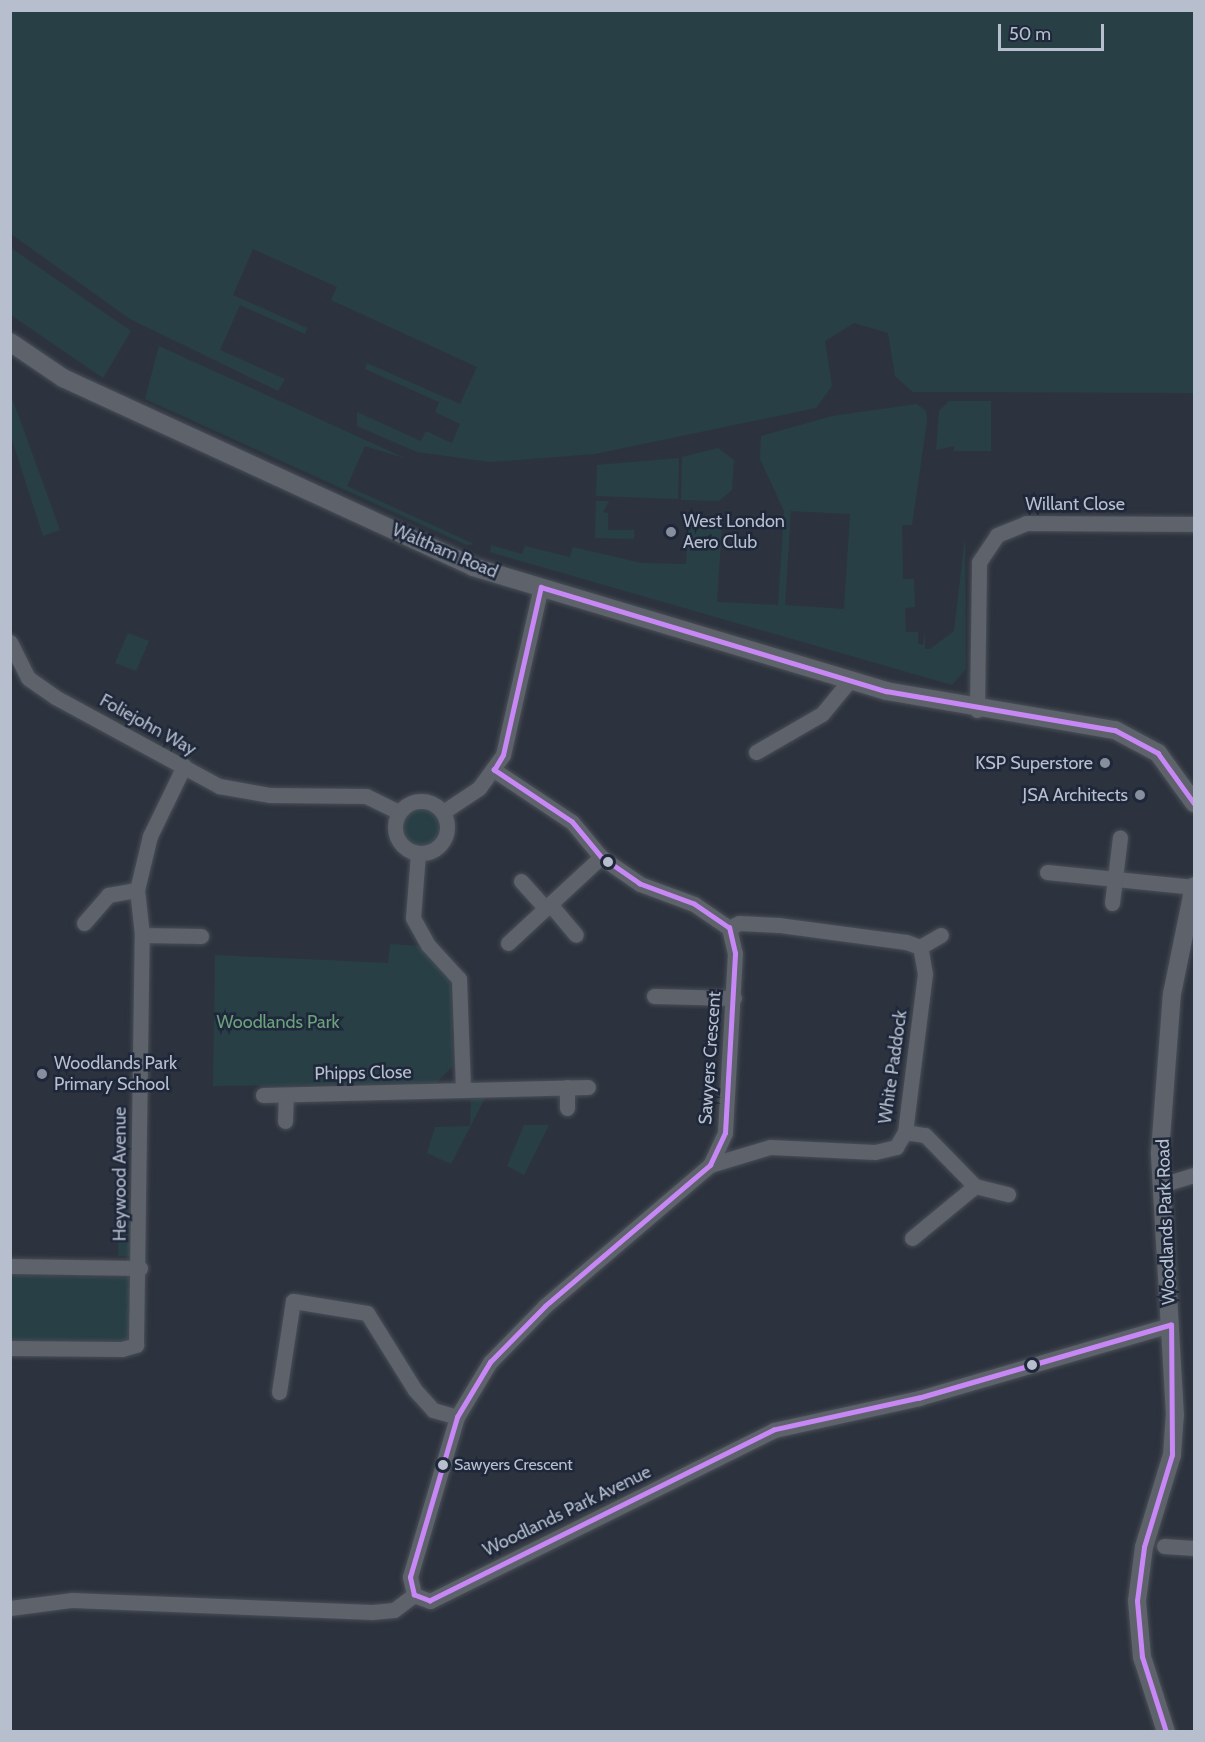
<!DOCTYPE html>
<html>
<head>
<meta charset="utf-8">
<style>
	body { margin:0 }
	#map { position:relative; width:1205px; height:1742px; overflow:hidden; background:#2d333e; font-family:Cabin,sans-serif }
	div>[style] { position:absolute }
	.green>* { inset:0; background:#283f46 }
	.round { border-radius:50% }
	.roads { filter:drop-shadow(0 0 2px #494e56) drop-shadow(0 0 2px #494e56) }
	.minor>* { height:15px; margin:-7.5px; padding:0 7.5px; transform-origin:7.5px; border-radius:7.5px; background:#5d626b }
	.minor>.ring { margin:-7.5px; padding:0; box-sizing:content-box; background:none; border:15px solid #5d626b; border-radius:50% }
	.tertiary>* { height:18px; margin:-9px; padding:0 9px; transform-origin:9px; border-radius:9px; background:#5d626b }
	.bus-1>* { height:4.5px; margin:-2.25px; padding:0 2.25px; transform-origin:2.25px; border-radius:2.25px; background:#c788f6 }
	.dots>* { width:16px; height:16px; translate:-50% -50%; box-sizing:border-box; border:3px solid #1e283a; border-radius:50% }
	span { translate:-50% -50%; white-space:nowrap; text-align:center; line-height:1.15; -webkit-text-stroke:5px #1e283a; paint-order:stroke }
	.bus-label { font-size:16px; color:#b7bfce }
	.left { translate:0 -50%; text-align:left }
	.street-label { font-size:18px; color:#b7bfce }
	.poi-label { font-size:18px; color:#b7bfce }
	.right { translate:-100% -50%; text-align:right }
	.park-label { font-size:18px; color:#6ca17c }
	.frame { position:absolute; inset:0; border:12px solid #b7bfce; pointer-events:none }
	.scale { position:absolute; left:998px; top:24px; width:106px; height:27px; box-sizing:border-box; border:3px solid #b7bfce; border-top:0; padding-left:8px; font-size:18px; line-height:21px; white-space:nowrap; color:#b7bfce; -webkit-text-stroke:4px #1e283a; paint-order:stroke }
</style>
</head>
<body>
<div id="map">
	<div class="green">
		<i style="clip-path:polygon(10px 11px,1194px 11px,1194px 393px,913px 392px,895px 376px,888px 333px,854px 323px,825px 341px,832px 386px,816px 408px,595px 454px,490px 462px,417px 452px,357px 426px,357px 412px,421px 441px,426px 431px,452px 443px,460px 424px,435px 412px,439px 402px,365px 369px,367px 363px,460px 404px,477px 367px,331px 300px,337px 287px,253px 249px,233px 295px,307px 328px,305px 334px,240px 305px,220px 350px,285px 379px,278px 391px,130px 319px,11px 234px)"></i>
		<i style="clip-path:polygon(11px 248px,131px 331px,103px 378px,11px 315px)"></i>
		<i style="clip-path:polygon(159px 346px,407px 459px,365px 446px,347px 486px,474px 544px,466px 545px,145px 399px)"></i>
		<i style="clip-path:polygon(11px 395px,60px 530px,43px 536px,11px 437px)"></i>
		<i style="clip-path:polygon(949px 401px,991px 401px,991px 451px,954px 451px,954px 446px,936px 450px,939px 411px)"></i>
		<i style="clip-path:polygon(evenodd,917px 404px,926px 411px,927px 421px,912px 525px,902px 525px,903px 579px,914px 579px,915px 607px,905px 608px,906px 632px,918px 632px,918px 644px,923px 645px,925px 632px,925px 649px,930px 649px,954px 631px,965px 537px,966px 669px,952px 685px,490px 552px,491px 545px,522px 554px,525px 546px,570px 557px,573px 547px,641px 563px,686px 564px,688px 525px,722px 526px,717px 602px,778px 605px,784px 511px,760px 459px,761px 436px,832px 416px,917px 404px,791px 511px,850px 514px,844px 609px,785px 605px,791px 511px)"></i>
		<i style="clip-path:polygon(718px 448px,734px 460px,732px 490px,719px 501px,681px 500px,682px 457px)"></i>
		<i style="clip-path:polygon(679px 458px,678px 499px,596px 496px,597px 465px)"></i>
		<i style="clip-path:polygon(596px 501px,609px 501px,603px 512px,608px 513px,608px 530px,634px 530px,634px 539px,595px 538px)"></i>
		<i style="clip-path:polygon(128px 633px,149px 641px,136px 671px,115px 663px)"></i>
		<i class="round" style="left:401px;top:806px;width:40px;height:40px"></i>
		<i style="clip-path:polygon(390px 944px,419px 946px,451px 981px,453px 1066px,436px 1083px,213px 1086px,215px 955px,388px 963px)"></i>
		<i style="clip-path:polygon(485px 1098px,451px 1164px,427px 1153px,435px 1127px,470px 1126px,471px 1099px)"></i>
		<i style="clip-path:polygon(524px 1125px,549px 1125px,524px 1175px,507px 1166px)"></i>
		<i style="clip-path:polygon(119px 1208px,131px 1208px,130px 1256px,118px 1256px)"></i>
		<i style="clip-path:polygon(11px 1275px,133px 1278px,133px 1333px,124px 1341px,11px 1341px)"></i>
	</div>
	<div class="roads">
		<div class="minor">
			<i style="left:10px;top:642px;width:40px;rotate:63.4deg"></i>
			<i style="left:28px;top:678px;width:33px;rotate:35deg"></i>
			<i style="left:55px;top:697px;width:187px;rotate:28.5deg"></i>
			<i style="left:219px;top:786px;width:52px;rotate:10deg"></i>
			<i style="left:270px;top:795px;width:96px;rotate:0.6deg"></i>
			<i style="left:366px;top:796px;width:37px;rotate:26deg"></i>
			<i style="left:977px;top:710px;width:148px;rotate:-89.2deg"></i>
			<i style="left:979px;top:562px;width:32px;rotate:-56deg"></i>
			<i style="left:997px;top:535px;width:31px;rotate:-22deg"></i>
			<i style="left:1026px;top:523px;width:168px;rotate:0.3deg"></i>
			<i style="left:756px;top:752px;width:76px;rotate:-29.9deg"></i>
			<i style="left:822px;top:714px;width:44px;rotate:-50.5deg"></i>
			<i style="left:494px;top:770px;width:94px;rotate:33.7deg"></i>
			<i style="left:572px;top:822px;width:45px;rotate:50.4deg"></i>
			<i style="left:601px;top:857px;width:47px;rotate:34.7deg"></i>
			<i style="left:640px;top:884px;width:58px;rotate:20.3deg"></i>
			<i style="left:694px;top:904px;width:42px;rotate:34.4deg"></i>
			<i style="left:729px;top:928px;width:26px;rotate:77deg"></i>
			<i style="left:735px;top:953px;width:180px;rotate:93.2deg"></i>
			<i style="left:725px;top:1133px;width:35px;rotate:115deg"></i>
			<i style="left:710px;top:1165px;width:217px;rotate:139.5deg"></i>
			<i style="left:545px;top:1306px;width:78px;rotate:134.5deg"></i>
			<i style="left:490px;top:1362px;width:64px;rotate:121deg"></i>
			<i style="left:457px;top:1417px;width:167px;rotate:106.4deg"></i>
			<i style="left:410px;top:1577px;width:18px;rotate:77deg"></i>
			<i style="left:414px;top:1595px;width:17px;rotate:21deg"></i>
			<i style="left:430px;top:1601px;width:384px;rotate:-26.4deg"></i>
			<i style="left:774px;top:1430px;width:148px;rotate:-12.4deg"></i>
			<i style="left:919px;top:1398px;width:262px;rotate:-16.2deg"></i>
			<i class="ring" style="left:395px;top:801px;width:37px;height:37px"></i>
			<i style="left:443px;top:812px;width:43px;rotate:-33.7deg"></i>
			<i style="left:479px;top:788px;width:41px;rotate:-54deg"></i>
			<i style="left:503px;top:755px;width:172px;rotate:-77.3deg"></i>
			<i style="left:418px;top:853px;width:65px;rotate:94.4deg"></i>
			<i style="left:413px;top:918px;width:31px;rotate:61deg"></i>
			<i style="left:428px;top:945px;width:46px;rotate:47.6deg"></i>
			<i style="left:459px;top:979px;width:108px;rotate:87.9deg"></i>
			<i style="left:1047px;top:872px;width:148px;rotate:5.8deg"></i>
			<i style="left:521px;top:881px;width:36px;rotate:48deg"></i>
			<i style="left:1112px;top:903px;width:66px;rotate:-83.1deg"></i>
			<i style="left:550px;top:904px;width:40px;rotate:50deg"></i>
			<i style="left:84px;top:923px;width:37px;rotate:-49deg"></i>
			<i style="left:108px;top:895px;width:29px;rotate:-10deg"></i>
			<i style="left:142px;top:935px;width:59px;rotate:1deg"></i>
			<i style="left:508px;top:943px;width:127px;rotate:-42.8deg"></i>
			<i style="left:920px;top:947px;width:24px;rotate:-30deg"></i>
			<i style="left:654px;top:996px;width:80px;rotate:1.4deg"></i>
			<i style="left:567px;top:1087px;width:21px;rotate:90deg"></i>
			<i style="left:263px;top:1095px;width:325px;rotate:-1.4deg"></i>
			<i style="left:285px;top:1121px;width:26px;rotate:-88deg"></i>
			<i style="left:905px;top:1132px;width:20px;rotate:9deg"></i>
			<i style="left:925px;top:1135px;width:71px;rotate:45.6deg"></i>
			<i style="left:975px;top:1186px;width:34px;rotate:14deg"></i>
			<i style="left:710px;top:1165px;width:63px;rotate:-16.7deg"></i>
			<i style="left:770px;top:1147px;width:105px;rotate:2.7deg"></i>
			<i style="left:875px;top:1152px;width:22px;rotate:-13deg"></i>
			<i style="left:896px;top:1147px;width:17px;rotate:-59deg"></i>
			<i style="left:905px;top:1132px;width:159px;rotate:-82.8deg"></i>
			<i style="left:925px;top:974px;width:27px;rotate:-100deg"></i>
			<i style="left:920px;top:947px;width:15px;rotate:-160deg"></i>
			<i style="left:906px;top:942px;width:129px;rotate:-172.4deg"></i>
			<i style="left:778px;top:925px;width:39px;rotate:-177deg"></i>
			<i style="left:739px;top:923px;width:11px;rotate:153deg"></i>
			<i style="left:1161px;top:1185px;width:34px;rotate:-17deg"></i>
			<i style="left:912px;top:1238px;width:82px;rotate:-39.5deg"></i>
			<i style="left:10px;top:1266px;width:130px;rotate:0.9deg"></i>
			<i style="left:10px;top:1348px;width:112px;rotate:0.5deg"></i>
			<i style="left:122px;top:1349px;width:15px;rotate:-16deg"></i>
			<i style="left:136px;top:1345px;width:410px;rotate:-89.2deg"></i>
			<i style="left:142px;top:935px;width:45px;rotate:-96.3deg"></i>
			<i style="left:137px;top:890px;width:56px;rotate:-76.5deg"></i>
			<i style="left:150px;top:836px;width:78px;rotate:-64.1deg"></i>
			<i style="left:279px;top:1392px;width:92px;rotate:-81.3deg"></i>
			<i style="left:293px;top:1301px;width:75px;rotate:9.2deg"></i>
			<i style="left:367px;top:1313px;width:91px;rotate:58.1deg"></i>
			<i style="left:415px;top:1390px;width:27px;rotate:48deg"></i>
			<i style="left:433px;top:1410px;width:25px;rotate:16deg"></i>
			<i style="left:1164px;top:1546px;width:30px;rotate:4deg"></i>
			<i style="left:10px;top:1608px;width:63px;rotate:-7.4deg"></i>
			<i style="left:72px;top:1600px;width:300px;rotate:2.3deg"></i>
			<i style="left:372px;top:1612px;width:22px;rotate:-5deg"></i>
			<i style="left:394px;top:1610px;width:25px;rotate:-37deg"></i>
		</div>
		<div class="tertiary">
			<i style="left:10px;top:342px;width:64px;rotate:34.2deg"></i>
			<i style="left:63px;top:378px;width:451px;rotate:24.7deg"></i>
			<i style="left:473px;top:567px;width:431px;rotate:16.7deg"></i>
			<i style="left:886px;top:691px;width:232px;rotate:9.7deg"></i>
			<i style="left:1115px;top:730px;width:49px;rotate:28.1deg"></i>
			<i style="left:1158px;top:753px;width:62px;rotate:54.2deg"></i>
			<i style="left:1166px;top:1732px;width:79px;rotate:-107.7deg"></i>
			<i style="left:1142px;top:1657px;width:56px;rotate:-95.1deg"></i>
			<i style="left:1137px;top:1601px;width:54px;rotate:-82.6deg"></i>
			<i style="left:1144px;top:1547px;width:96px;rotate:-73.1deg"></i>
			<i style="left:1172px;top:1455px;width:39px;rotate:-86deg"></i>
			<i style="left:1175px;top:1416px;width:264px;rotate:-93.3deg"></i>
			<i style="left:1160px;top:1152px;width:158px;rotate:-85.7deg"></i>
			<i style="left:1172px;top:994px;width:110px;rotate:-78.5deg"></i>
		</div>
	</div>
	<div class="bus-1">
		<i style="left:1166px;top:1732px;width:79px;rotate:-107.7deg"></i>
		<i style="left:1142px;top:1657px;width:56px;rotate:-95.1deg"></i>
		<i style="left:1137px;top:1601px;width:54px;rotate:-82.6deg"></i>
		<i style="left:1144px;top:1547px;width:96px;rotate:-73.1deg"></i>
		<i style="left:1172px;top:1455px;width:130px;rotate:-90.4deg"></i>
		<i style="left:1171px;top:1325px;width:262px;rotate:163.8deg"></i>
		<i style="left:919px;top:1398px;width:148px;rotate:167.6deg"></i>
		<i style="left:774px;top:1430px;width:384px;rotate:153.6deg"></i>
		<i style="left:430px;top:1601px;width:17px;rotate:-159deg"></i>
		<i style="left:414px;top:1595px;width:18px;rotate:-103deg"></i>
		<i style="left:410px;top:1577px;width:167px;rotate:-73.6deg"></i>
		<i style="left:457px;top:1417px;width:64px;rotate:-59deg"></i>
		<i style="left:490px;top:1362px;width:78px;rotate:-45.5deg"></i>
		<i style="left:545px;top:1306px;width:217px;rotate:-40.5deg"></i>
		<i style="left:710px;top:1165px;width:35px;rotate:-65deg"></i>
		<i style="left:725px;top:1133px;width:180px;rotate:-86.8deg"></i>
		<i style="left:735px;top:953px;width:26px;rotate:-103deg"></i>
		<i style="left:729px;top:928px;width:42px;rotate:-145.6deg"></i>
		<i style="left:694px;top:904px;width:58px;rotate:-159.7deg"></i>
		<i style="left:640px;top:884px;width:47px;rotate:-145.3deg"></i>
		<i style="left:601px;top:857px;width:45px;rotate:-129.6deg"></i>
		<i style="left:572px;top:822px;width:94px;rotate:-146.3deg"></i>
		<i style="left:494px;top:770px;width:17px;rotate:-59deg"></i>
		<i style="left:503px;top:755px;width:172px;rotate:-77.3deg"></i>
		<i style="left:541px;top:587px;width:360px;rotate:16.8deg"></i>
		<i style="left:886px;top:691px;width:232px;rotate:9.7deg"></i>
		<i style="left:1115px;top:730px;width:49px;rotate:28.1deg"></i>
		<i style="left:1158px;top:753px;width:62px;rotate:54.2deg"></i>
	</div>
	<div class="dots">
		<i style="left:671px;top:532px;background:#878e9c"></i>
		<i style="left:1105px;top:763px;background:#878e9c"></i>
		<i style="left:1140px;top:795px;background:#878e9c"></i>
		<i style="left:608px;top:862px;background:#b7bfce"></i>
		<i style="left:42px;top:1074px;background:#878e9c"></i>
		<i style="left:1032px;top:1365px;background:#b7bfce"></i>
		<i style="left:443px;top:1465px;background:#b7bfce"></i>
	</div>
	<div class="bus-label">
		<span class="left" style="left:454px;top:1465px">Sawyers Crescent</span>
	</div>
	<div class="street-label">
		<span style="left:1075px;top:504px">Willant Close</span>
		<span style="left:445px;top:551px;rotate:23deg">Waltham Road</span>
		<span style="left:148px;top:725px;rotate:29deg">Foliejohn Way</span>
		<span style="left:710px;top:1058px;rotate:-86deg">Sawyers Crescent</span>
		<span style="left:893px;top:1067px;rotate:-82deg">White Paddock</span>
		<span style="left:363px;top:1073px;rotate:-1deg">Phipps Close</span>
		<span style="left:120px;top:1174px;rotate:-90deg">Heywood Avenue</span>
		<span style="left:1166px;top:1222px;rotate:-92deg">Woodlands Park Road</span>
		<span style="left:567px;top:1511px;rotate:-26deg">Woodlands Park Avenue</span>
	</div>
	<div class="poi-label">
		<span class="left" style="left:683px;top:532px">West London<br>Aero Club</span>
		<span class="right" style="left:1093px;top:763px">KSP Superstore</span>
		<span class="right" style="left:1128px;top:795px">JSA Architects</span>
		<span class="left" style="left:54px;top:1074px">Woodlands Park<br>Primary School</span>
	</div>
	<div class="park-label">
		<span style="left:278px;top:1022px">Woodlands Park</span>
	</div>
	<div class="frame"></div>
	<div class="scale">50 m</div>
</div>
</body>
</html>
